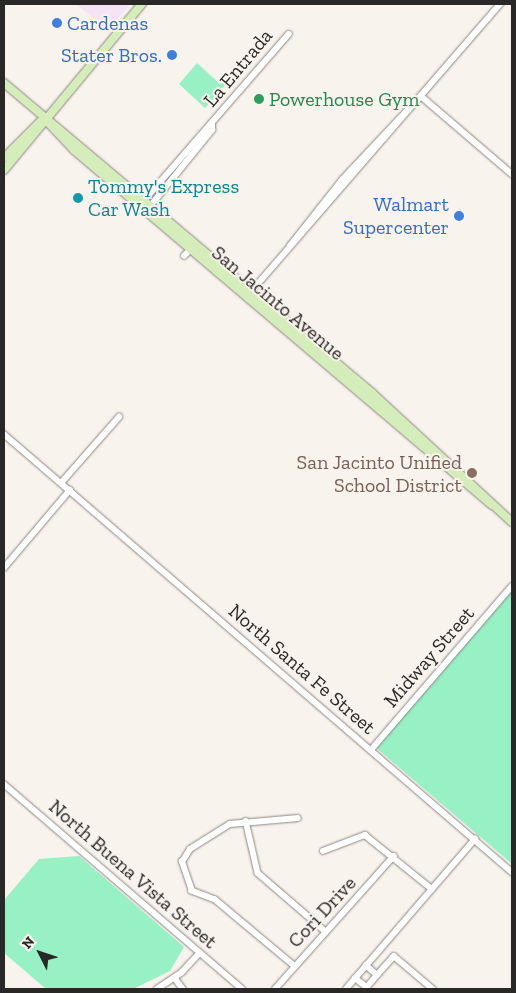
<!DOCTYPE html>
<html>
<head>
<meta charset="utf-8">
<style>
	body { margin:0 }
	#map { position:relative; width:516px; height:993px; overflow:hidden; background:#f8f3ed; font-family:"Zilla Slab",serif }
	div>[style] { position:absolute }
	.industrial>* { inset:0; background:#f5e4f6 }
	.green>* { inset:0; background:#98f0c5 }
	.roads { filter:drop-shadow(0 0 1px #8c8882) drop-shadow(0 0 1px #8c8882) }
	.minor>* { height:5.5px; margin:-2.75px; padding:0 2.75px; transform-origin:2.75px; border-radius:2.75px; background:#fff }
	.major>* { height:8px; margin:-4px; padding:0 4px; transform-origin:4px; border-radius:4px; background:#d5edbb }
	.dots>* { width:14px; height:14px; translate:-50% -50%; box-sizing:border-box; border:2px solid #f8f3ed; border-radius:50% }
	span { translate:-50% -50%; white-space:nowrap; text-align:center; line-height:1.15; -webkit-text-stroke:4px #f8f3ed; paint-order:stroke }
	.shop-label { font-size:20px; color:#366cbe }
	.left { translate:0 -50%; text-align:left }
	.right { translate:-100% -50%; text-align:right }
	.street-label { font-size:20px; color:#2a2826 }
	.leisure-label { font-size:20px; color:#27864d }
	.culture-label { font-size:20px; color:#0d838f }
	.education-label { font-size:20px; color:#785e54 }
	.frame { position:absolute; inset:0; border:5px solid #2a2826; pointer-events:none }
	.north { position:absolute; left:15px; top:928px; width:50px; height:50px; -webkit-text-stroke:4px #f8f3ed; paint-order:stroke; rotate:311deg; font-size:14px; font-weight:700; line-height:20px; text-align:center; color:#2a2826 }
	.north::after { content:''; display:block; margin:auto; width:18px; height:22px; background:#2a2826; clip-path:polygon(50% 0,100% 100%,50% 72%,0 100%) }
</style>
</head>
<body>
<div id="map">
	<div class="industrial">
		<i style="clip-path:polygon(76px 4px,131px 4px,107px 30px)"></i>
	</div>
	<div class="green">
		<i style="clip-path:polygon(197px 63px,220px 84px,225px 79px,228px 82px,205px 108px,179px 84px)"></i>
		<i style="clip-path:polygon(512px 587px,512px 864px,374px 746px)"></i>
		<i style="clip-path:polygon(79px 856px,184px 947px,170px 971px,133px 989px,46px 989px,4px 953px,4px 900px,39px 859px)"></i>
	</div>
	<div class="roads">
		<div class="minor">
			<i style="left:421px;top:96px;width:120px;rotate:40.6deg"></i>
			<i style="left:141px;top:204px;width:225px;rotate:-49deg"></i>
			<i style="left:148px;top:209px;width:102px;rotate:-51deg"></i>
			<i style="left:212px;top:130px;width:6px;rotate:-90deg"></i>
			<i style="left:290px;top:246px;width:84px;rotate:-51.8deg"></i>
			<i style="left:342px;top:180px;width:115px;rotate:-46.8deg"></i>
			<i style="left:184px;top:256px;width:8px;rotate:-45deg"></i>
			<i style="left:249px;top:294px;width:384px;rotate:-49.1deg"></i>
			<i style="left:4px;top:434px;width:671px;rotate:40.77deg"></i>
			<i style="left:61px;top:483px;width:88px;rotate:-48.7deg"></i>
			<i style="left:4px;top:568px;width:102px;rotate:-49.8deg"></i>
			<i style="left:371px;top:750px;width:216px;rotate:-49.3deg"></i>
			<i style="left:4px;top:784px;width:314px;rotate:40.7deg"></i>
			<i style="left:246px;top:821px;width:53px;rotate:77deg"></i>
			<i style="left:258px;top:873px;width:89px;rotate:40.9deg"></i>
			<i style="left:323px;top:851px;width:45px;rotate:-20.9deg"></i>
			<i style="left:365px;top:835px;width:86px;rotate:38.9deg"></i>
			<i style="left:366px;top:965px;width:15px;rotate:42deg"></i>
			<i style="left:377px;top:975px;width:25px;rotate:-48deg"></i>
			<i style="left:394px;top:956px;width:51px;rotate:40.2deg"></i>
			<i style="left:294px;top:966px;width:103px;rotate:-140.1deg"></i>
			<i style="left:215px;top:900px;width:25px;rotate:-159deg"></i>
			<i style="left:192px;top:891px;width:31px;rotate:-109deg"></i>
			<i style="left:182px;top:862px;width:15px;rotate:-58deg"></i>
			<i style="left:190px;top:849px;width:47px;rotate:-32deg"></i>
			<i style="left:230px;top:824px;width:68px;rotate:-5deg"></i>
			<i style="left:175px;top:978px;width:14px;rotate:54deg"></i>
			<i style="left:355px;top:978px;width:15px;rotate:37deg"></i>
			<i style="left:367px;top:987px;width:16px;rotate:-50deg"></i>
			<i style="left:157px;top:989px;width:30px;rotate:-34deg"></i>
			<i style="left:182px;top:972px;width:26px;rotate:-47deg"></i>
			<i style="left:275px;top:989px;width:178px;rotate:-48.2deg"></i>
			<i style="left:346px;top:989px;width:198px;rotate:-49.3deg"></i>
		</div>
		<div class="major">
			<i style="left:4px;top:83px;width:481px;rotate:40.1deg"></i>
			<i style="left:372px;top:393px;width:190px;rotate:42.7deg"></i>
			<i style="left:44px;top:118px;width:44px;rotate:46.8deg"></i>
			<i style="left:74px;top:150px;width:548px;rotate:40.34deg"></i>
			<i style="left:4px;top:158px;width:57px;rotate:-45deg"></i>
			<i style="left:4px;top:170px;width:216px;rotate:-50.3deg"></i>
		</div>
	</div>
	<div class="dots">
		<i style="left:57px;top:23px;background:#3f7fe0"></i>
		<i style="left:172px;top:55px;background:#3f7fe0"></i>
		<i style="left:259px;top:99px;background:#2e9e5b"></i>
		<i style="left:78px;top:198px;background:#0f9aa8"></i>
		<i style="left:459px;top:216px;background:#3f7fe0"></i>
		<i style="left:472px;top:473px;background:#8d6e63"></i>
	</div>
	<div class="shop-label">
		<span class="left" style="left:67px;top:23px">Cardenas</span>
		<span class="right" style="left:162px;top:55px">Stater Bros.</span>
		<span class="right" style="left:449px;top:216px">Walmart<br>Supercenter</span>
	</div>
	<div class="street-label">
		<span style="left:238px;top:68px;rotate:-50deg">La Entrada</span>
		<span style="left:278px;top:303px;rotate:40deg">San Jacinto Avenue</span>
		<span style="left:429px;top:657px;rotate:-49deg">Midway Street</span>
		<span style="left:302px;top:669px;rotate:41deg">North Santa Fe Street</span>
		<span style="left:133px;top:874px;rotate:41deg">North Buena Vista Street</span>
		<span style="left:322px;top:912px;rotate:-47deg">Cori Drive</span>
	</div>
	<div class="leisure-label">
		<span class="left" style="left:269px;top:99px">Powerhouse Gym</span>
	</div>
	<div class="culture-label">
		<span class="left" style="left:88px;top:198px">Tommy's Express<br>Car Wash</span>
	</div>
	<div class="education-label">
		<span class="right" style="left:462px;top:474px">San Jacinto Unified<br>School District</span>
	</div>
	<div class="frame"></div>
	<div class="north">N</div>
</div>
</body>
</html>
